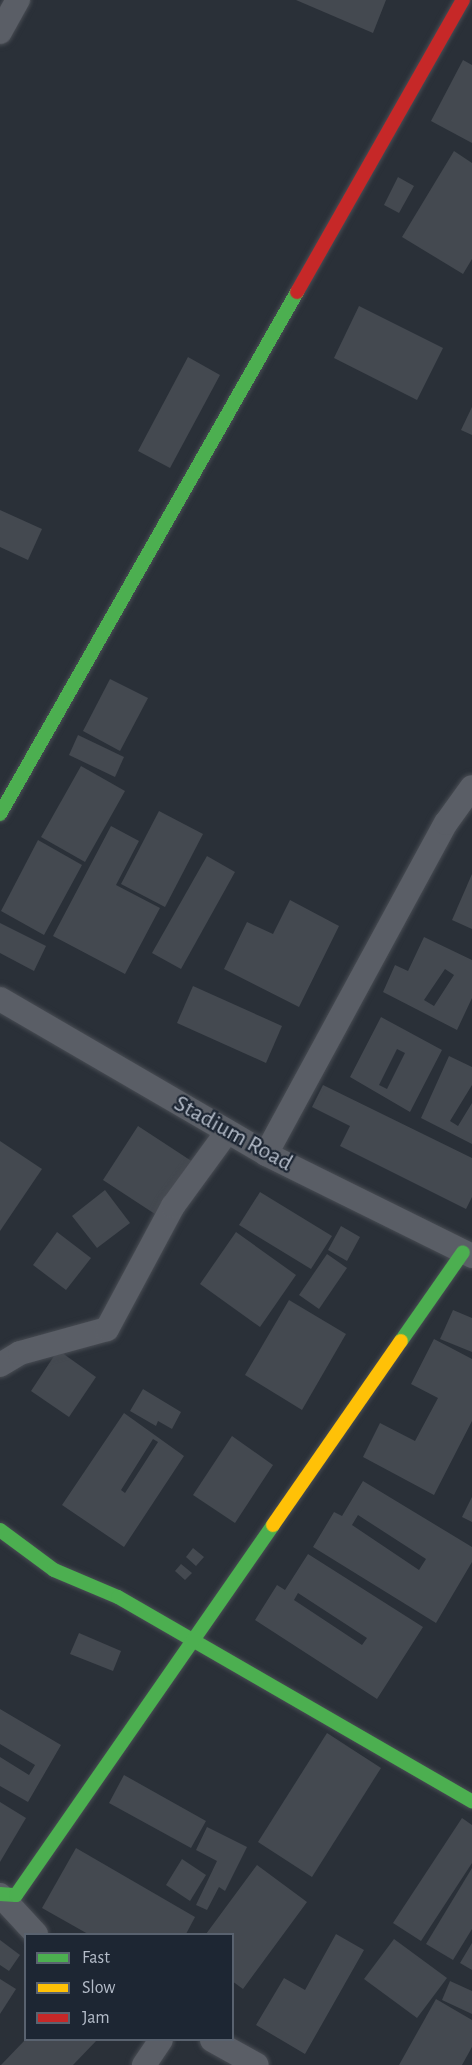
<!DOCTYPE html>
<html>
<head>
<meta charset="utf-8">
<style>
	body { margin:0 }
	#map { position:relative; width:472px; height:2065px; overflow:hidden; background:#2a3038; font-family:"Alegreya Sans",sans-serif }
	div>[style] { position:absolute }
	.building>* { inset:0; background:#444950 }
	.roads { filter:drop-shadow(0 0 2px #484c53) drop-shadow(0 0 2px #484c53) }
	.street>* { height:24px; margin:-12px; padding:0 12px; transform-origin:12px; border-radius:12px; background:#5a5e66 }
	.fast>* { height:14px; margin:-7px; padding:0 7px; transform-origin:7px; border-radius:7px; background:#4caf50 }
	.slow>* { height:14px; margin:-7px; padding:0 7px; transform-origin:7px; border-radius:7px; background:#ffc107 }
	.jam>* { height:14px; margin:-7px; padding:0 7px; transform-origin:7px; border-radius:7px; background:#c62828 }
	span { translate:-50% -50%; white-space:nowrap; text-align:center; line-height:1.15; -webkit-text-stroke:4.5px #1d2633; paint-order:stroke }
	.street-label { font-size:24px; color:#b4bcc9 }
	.legend { position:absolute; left:24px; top:1933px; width:210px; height:108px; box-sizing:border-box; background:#1d2633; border:2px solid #59626f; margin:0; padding:8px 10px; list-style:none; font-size:18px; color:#b4bcc9 }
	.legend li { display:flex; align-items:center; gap:12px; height:30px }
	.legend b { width:30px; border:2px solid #59626f }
</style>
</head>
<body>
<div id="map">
	<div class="building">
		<i style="clip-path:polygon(296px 0,386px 0,373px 33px)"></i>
		<i style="clip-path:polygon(463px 60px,472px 65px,472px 143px,431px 121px)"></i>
		<i style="clip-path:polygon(454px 151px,472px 163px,472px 259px,463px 274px,402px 237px)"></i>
		<i style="clip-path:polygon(398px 177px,414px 186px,399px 213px,384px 205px)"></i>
		<i style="clip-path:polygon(359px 306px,443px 348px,417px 400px,334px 358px)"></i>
		<i style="clip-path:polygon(188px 357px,220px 375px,170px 468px,138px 451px)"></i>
		<i style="clip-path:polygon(472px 407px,472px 435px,461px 430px)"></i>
		<i style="clip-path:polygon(0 510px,42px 529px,28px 560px,0 547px)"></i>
		<i style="clip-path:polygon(110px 679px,148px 698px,120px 751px,83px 731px)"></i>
		<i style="clip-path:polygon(78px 735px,124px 757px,115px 777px,69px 755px)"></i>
		<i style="clip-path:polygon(81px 766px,125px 791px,85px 862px,41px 837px)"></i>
		<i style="clip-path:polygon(159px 811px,203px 834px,165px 907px,121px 884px)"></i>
		<i style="clip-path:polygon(111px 826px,139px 841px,116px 885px,160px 908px,125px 974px,53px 936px)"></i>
		<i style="clip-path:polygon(38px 840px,82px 865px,44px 935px,1px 911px)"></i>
		<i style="clip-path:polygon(207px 856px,235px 872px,181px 969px,152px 953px)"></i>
		<i style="clip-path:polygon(472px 874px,472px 929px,452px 920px)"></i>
		<i style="clip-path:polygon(290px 900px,339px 926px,299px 1007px,224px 969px,247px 922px,273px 934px)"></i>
		<i style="clip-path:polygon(0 923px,46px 946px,34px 971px,0 953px)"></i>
		<i style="clip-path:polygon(evenodd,424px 937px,472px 960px,472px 998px,457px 1030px,383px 992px,395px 965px,408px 971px,424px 937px,445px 969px,454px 975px,434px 1006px,424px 1000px,445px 969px)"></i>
		<i style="clip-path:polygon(193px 986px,282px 1026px,266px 1063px,177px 1023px)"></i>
		<i style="clip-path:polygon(evenodd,381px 1017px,442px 1050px,410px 1112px,350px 1077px,381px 1017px,397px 1049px,405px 1053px,387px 1089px,379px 1085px,397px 1049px)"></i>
		<i style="clip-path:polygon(449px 1056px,472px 1067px,472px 1085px,450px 1121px,458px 1126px,472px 1103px,472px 1144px,421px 1118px)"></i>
		<i style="clip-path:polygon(323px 1085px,472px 1158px,472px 1197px,466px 1209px,340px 1146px,350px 1126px,312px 1107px)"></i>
		<i style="clip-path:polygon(138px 1126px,193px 1162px,158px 1216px,103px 1180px)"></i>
		<i style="clip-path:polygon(0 1141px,42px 1169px,0 1231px)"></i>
		<i style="clip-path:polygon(105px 1190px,130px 1223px,97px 1248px,72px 1216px)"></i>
		<i style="clip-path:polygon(260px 1192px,332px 1236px,311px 1269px,239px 1225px)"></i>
		<i style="clip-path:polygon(341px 1226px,360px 1237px,347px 1261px,328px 1250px)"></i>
		<i style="clip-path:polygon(57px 1232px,91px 1258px,66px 1290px,33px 1265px)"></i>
		<i style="clip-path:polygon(236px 1232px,296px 1275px,260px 1327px,200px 1284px)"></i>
		<i style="clip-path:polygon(327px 1254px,347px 1268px,319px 1309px,299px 1295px)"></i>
		<i style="clip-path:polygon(289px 1300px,346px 1334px,302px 1410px,245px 1375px)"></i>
		<i style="clip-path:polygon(453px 1310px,472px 1318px,472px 1352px,440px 1339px)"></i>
		<i style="clip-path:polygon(434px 1339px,472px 1359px,472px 1421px,434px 1495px,363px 1457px,380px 1423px,415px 1441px,438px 1398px,411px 1384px)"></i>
		<i style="clip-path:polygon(58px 1350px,96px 1377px,69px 1417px,31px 1391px)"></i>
		<i style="clip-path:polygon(143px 1389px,181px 1412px,172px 1429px,158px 1421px,156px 1426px,130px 1411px)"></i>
		<i style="clip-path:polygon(evenodd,124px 1413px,184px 1456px,124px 1547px,62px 1505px,124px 1413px,153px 1439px,158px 1442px,125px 1493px,121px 1490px,153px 1439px)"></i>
		<i style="clip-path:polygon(232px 1436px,273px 1465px,235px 1523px,193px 1495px)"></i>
		<i style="clip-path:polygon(evenodd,363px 1481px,472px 1547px,472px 1562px,436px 1623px,313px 1547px,334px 1512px,342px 1516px,363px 1481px,358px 1515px,426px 1559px,419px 1570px,352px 1525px,358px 1515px)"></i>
		<i style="clip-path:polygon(472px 1497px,472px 1522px,462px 1517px)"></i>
		<i style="clip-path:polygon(193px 1548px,204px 1557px,196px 1566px,186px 1557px)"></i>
		<i style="clip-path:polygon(evenodd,308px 1554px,423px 1627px,377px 1699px,255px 1620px,277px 1585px,285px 1590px,308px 1554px,298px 1593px,367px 1638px,362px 1645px,294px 1600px,298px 1593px)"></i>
		<i style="clip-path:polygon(181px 1564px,192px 1573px,185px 1580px,175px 1571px)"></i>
		<i style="clip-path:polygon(79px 1633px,121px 1651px,113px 1671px,70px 1654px)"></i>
		<i style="clip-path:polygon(0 1709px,61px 1745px,28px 1802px,0 1786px,0 1757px,29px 1775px,35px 1765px,0 1744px)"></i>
		<i style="clip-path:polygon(327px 1733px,381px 1768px,312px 1877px,258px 1842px)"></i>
		<i style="clip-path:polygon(124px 1775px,206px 1821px,191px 1848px,109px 1803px)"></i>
		<i style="clip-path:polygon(0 1802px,26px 1818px,0 1862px)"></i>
		<i style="clip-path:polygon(462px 1818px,472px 1825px,472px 1863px,421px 1941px,393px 1923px)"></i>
		<i style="clip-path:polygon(207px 1827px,247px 1847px,225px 1891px,219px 1887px,207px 1910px,196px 1905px,217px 1861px,196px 1850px)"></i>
		<i style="clip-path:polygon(76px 1848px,195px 1917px,186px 1934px,88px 1934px,42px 1908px)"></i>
		<i style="clip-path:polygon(182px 1859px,206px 1875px,190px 1901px,166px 1885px)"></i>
		<i style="clip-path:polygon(257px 1865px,307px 1902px,243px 1989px,232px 1981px,232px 1934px,206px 1934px)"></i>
		<i style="clip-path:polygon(472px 1868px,472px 1929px,453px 1960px,426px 1944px)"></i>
		<i style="clip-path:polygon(336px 1934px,364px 1950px,305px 2054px,256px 2025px,284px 1978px,305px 1990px)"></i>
		<i style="clip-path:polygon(394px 1939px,447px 1978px,417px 2018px,364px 1979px)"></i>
		<i style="clip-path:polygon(0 1940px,20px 1955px,9px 1971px,0 1965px)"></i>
		<i style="clip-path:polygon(472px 1943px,472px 1970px,460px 1963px)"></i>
		<i style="clip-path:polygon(0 1979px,16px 1989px,0 2014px)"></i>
		<i style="clip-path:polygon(450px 1981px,472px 1991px,472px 2014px,442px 2000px)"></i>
		<i style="clip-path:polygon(436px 1999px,472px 2020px,472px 2047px,462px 2065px,399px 2065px)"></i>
		<i style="clip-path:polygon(25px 2040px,97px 2040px,73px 2065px,1px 2065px)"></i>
	</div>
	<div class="roads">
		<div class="street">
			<i style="left:0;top:32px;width:37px;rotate:-61deg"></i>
			<i style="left:0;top:999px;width:308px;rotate:30.2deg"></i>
			<i style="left:266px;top:1154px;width:230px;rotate:26.3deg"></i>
			<i style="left:266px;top:1154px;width:377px;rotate:-61.5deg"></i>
			<i style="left:446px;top:823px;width:44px;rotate:-54.2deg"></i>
			<i style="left:0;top:1365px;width:23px;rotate:-31deg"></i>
			<i style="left:20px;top:1353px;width:90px;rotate:-15.4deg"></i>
			<i style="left:107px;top:1329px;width:140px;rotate:-61.8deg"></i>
			<i style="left:173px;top:1206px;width:92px;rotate:-53.9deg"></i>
			<i style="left:0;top:1895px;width:53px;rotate:47.3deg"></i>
			<i style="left:212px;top:2040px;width:51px;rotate:29.1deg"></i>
			<i style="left:144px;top:2065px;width:30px;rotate:-56deg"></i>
		</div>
		<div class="fast">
			<i style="left:0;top:814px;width:601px;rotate:-60.36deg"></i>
			<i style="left:401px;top:1341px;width:108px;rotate:-55.1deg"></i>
			<i style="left:0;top:1530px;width:67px;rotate:36.5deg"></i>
			<i style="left:54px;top:1570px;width:69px;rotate:22.9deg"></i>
			<i style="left:118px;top:1597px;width:409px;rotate:30deg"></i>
			<i style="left:0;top:1894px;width:16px;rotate:4deg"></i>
			<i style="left:16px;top:1895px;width:450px;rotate:-55.2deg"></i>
		</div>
		<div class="slow">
			<i style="left:273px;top:1525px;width:224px;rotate:-55.2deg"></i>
		</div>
		<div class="jam">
			<i style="left:297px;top:292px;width:336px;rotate:-60.4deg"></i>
		</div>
	</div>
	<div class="street-label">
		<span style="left:233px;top:1134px;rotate:29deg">Stadium Road</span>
	</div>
	<ul class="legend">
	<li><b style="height:8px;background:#4caf50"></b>Fast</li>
	<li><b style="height:8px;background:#ffc107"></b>Slow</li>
	<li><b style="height:8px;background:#c62828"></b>Jam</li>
	</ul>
</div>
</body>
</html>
